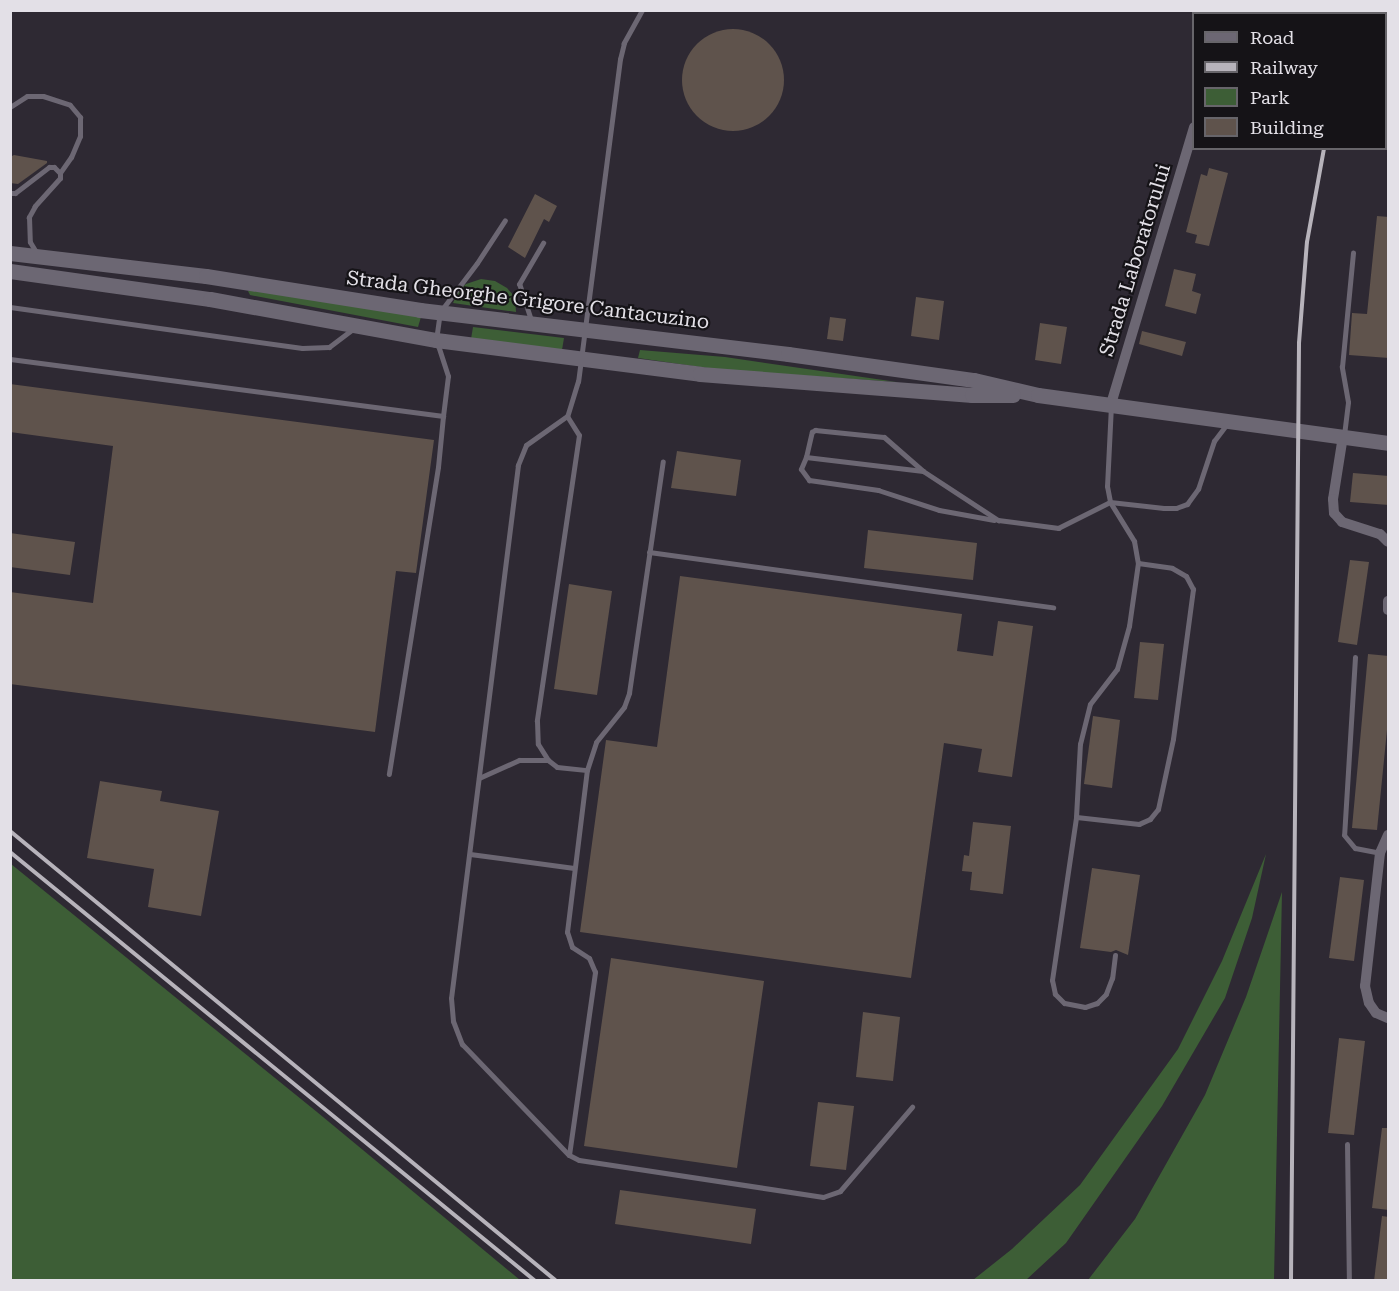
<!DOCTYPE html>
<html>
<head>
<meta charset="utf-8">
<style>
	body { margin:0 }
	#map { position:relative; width:1399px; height:1291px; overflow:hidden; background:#2e2933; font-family:"Roboto Serif",serif }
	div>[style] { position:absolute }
	.green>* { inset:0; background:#3d5e36 }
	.building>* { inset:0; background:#5f534c }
	.round { border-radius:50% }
	.lane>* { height:5px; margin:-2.5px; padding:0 2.5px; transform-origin:2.5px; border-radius:2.5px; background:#6c6773 }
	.street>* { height:10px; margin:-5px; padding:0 5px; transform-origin:5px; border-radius:5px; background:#6c6773 }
	.secondary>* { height:15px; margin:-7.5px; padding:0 7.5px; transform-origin:7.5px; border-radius:7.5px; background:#6c6773 }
	.rail>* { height:4px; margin:-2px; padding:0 2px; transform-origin:2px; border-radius:2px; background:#b7b3bb }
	span { translate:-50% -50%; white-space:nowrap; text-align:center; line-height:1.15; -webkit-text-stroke:4.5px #151317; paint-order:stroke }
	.street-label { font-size:20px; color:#e3e0e7 }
	.frame { position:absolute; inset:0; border:12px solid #e3e0e7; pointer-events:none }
	.legend { position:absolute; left:1192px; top:12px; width:195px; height:138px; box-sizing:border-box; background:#151317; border:2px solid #67656a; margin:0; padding:8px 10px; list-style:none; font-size:18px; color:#e3e0e7 }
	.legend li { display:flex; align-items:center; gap:12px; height:30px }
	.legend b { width:30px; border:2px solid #67656a }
</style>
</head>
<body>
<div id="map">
	<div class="green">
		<i style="clip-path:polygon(481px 279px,495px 281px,507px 288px,515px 297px,516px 312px,453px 303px,459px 290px,466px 284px)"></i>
		<i style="clip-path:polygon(253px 290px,421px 317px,418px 327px,250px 295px,248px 291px)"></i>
		<i style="clip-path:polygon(473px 327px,564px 338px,562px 350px,471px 339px)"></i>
		<i style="clip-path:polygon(640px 350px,725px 357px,897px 382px,721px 370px,638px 358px)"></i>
		<i style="clip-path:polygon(1266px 854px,1252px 918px,1225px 998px,1162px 1106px,1066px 1243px,1026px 1280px,973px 1280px,1012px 1249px,1080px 1185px,1178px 1049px,1222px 961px)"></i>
		<i style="clip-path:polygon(11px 864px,317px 1112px,520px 1280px,11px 1280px)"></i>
		<i style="clip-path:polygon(1282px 892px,1274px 1280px,1088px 1280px,1135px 1219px,1205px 1095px,1246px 997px)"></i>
	</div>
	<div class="building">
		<i class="round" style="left:682px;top:29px;width:102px;height:102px"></i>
		<i style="clip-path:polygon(14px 155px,47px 161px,47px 163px,18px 184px,10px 183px,10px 157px)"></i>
		<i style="clip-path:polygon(1209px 168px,1228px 173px,1209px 246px,1195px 243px,1197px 235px,1186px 232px,1201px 174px,1207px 176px)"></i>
		<i style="clip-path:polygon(535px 194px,557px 206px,549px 222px,544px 219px,525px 258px,508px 247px)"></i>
		<i style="clip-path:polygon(1377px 216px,1389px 217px,1389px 358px,1349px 355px,1352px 313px,1367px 314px)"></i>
		<i style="clip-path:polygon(1174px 269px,1196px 274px,1192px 291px,1201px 294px,1196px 314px,1165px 306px)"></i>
		<i style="clip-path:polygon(916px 297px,944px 301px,939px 340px,911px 336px)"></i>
		<i style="clip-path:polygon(830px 317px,846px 319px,843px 341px,827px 339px)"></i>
		<i style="clip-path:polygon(1040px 323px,1067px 327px,1061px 364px,1035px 360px)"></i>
		<i style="clip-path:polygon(1142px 331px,1186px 342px,1182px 356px,1139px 344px)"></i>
		<i style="clip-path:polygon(10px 384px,434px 440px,416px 573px,396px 571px,375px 732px,10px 684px,10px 592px,93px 603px,113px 446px,10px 432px)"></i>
		<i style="clip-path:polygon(677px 451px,741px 460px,736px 496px,671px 488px)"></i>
		<i style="clip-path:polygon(1353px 473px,1389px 476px,1389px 505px,1350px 502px)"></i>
		<i style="clip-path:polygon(868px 530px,977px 543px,973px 580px,864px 568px)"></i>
		<i style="clip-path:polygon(10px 533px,75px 542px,70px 575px,10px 567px)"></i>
		<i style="clip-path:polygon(1350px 560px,1369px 562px,1357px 645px,1338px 642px)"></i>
		<i style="clip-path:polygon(680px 576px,962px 614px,957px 651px,993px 656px,998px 621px,1033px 626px,1012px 777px,978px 772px,982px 749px,944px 743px,911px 978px,580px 932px,606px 740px,657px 747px)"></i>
		<i style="clip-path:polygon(569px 584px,612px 591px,597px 695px,554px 689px)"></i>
		<i style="clip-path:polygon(1140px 642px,1164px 644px,1158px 700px,1134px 698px)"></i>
		<i style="clip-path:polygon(1368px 654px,1389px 656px,1389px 710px,1377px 830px,1352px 828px)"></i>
		<i style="clip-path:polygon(1093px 716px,1120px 720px,1112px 788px,1084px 784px)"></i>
		<i style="clip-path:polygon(100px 781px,162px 791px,160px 801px,219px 811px,201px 916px,148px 907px,154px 869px,87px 858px)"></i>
		<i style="clip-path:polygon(973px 822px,1011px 826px,1003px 894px,970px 890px,972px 872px,962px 871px,964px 855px,969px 856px)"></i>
		<i style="clip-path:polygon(1092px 868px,1140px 875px,1128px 955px,1116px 950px,1111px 952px,1080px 948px)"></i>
		<i style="clip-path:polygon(1340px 877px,1364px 880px,1354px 961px,1329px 958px)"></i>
		<i style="clip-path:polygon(611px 958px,764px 981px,737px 1168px,584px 1146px)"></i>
		<i style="clip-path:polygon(863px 1012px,900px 1017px,893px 1081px,856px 1077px)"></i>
		<i style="clip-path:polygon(1339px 1038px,1365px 1041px,1354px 1135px,1328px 1133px)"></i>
		<i style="clip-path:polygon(818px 1102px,854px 1106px,846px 1170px,810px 1166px)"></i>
		<i style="clip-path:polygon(1382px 1128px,1389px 1128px,1389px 1210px,1372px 1208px)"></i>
		<i style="clip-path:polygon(620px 1190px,756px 1209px,751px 1244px,615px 1224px)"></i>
		<i style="clip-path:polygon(1382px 1216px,1389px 1217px,1389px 1281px,1374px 1281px)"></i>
	</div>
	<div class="lane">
		<i style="left:642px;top:10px;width:38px;rotate:119deg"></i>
		<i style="left:624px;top:43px;width:16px;rotate:104deg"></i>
		<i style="left:620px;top:59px;width:325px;rotate:97.4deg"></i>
		<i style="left:578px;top:381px;width:37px;rotate:107deg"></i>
		<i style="left:567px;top:416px;width:50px;rotate:144.7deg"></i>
		<i style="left:526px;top:445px;width:22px;rotate:112deg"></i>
		<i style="left:518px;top:465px;width:537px;rotate:97.16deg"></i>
		<i style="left:451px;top:998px;width:23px;rotate:85deg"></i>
		<i style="left:453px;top:1021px;width:25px;rotate:69deg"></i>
		<i style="left:462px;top:1044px;width:154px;rotate:46.1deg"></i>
		<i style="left:569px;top:1155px;width:11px;rotate:27deg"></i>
		<i style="left:579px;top:1160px;width:247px;rotate:8.6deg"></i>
		<i style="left:823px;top:1197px;width:18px;rotate:-19deg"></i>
		<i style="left:840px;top:1191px;width:111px;rotate:-49.4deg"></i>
		<i style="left:10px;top:107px;width:20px;rotate:-33deg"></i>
		<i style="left:27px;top:96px;width:16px"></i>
		<i style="left:43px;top:96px;width:28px;rotate:18deg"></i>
		<i style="left:70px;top:105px;width:16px;rotate:50deg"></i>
		<i style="left:80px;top:117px;width:19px;rotate:90deg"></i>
		<i style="left:80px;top:136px;width:23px;rotate:113deg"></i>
		<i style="left:71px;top:157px;width:19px;rotate:125deg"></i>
		<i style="left:10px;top:193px;width:5px"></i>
		<i style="left:15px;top:193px;width:43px;rotate:-37.4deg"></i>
		<i style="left:49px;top:167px;width:5px"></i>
		<i style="left:54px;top:167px;width:8px;rotate:45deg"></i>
		<i style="left:60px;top:173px;width:5px;rotate:90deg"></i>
		<i style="left:60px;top:178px;width:38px;rotate:132deg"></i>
		<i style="left:35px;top:206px;width:13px;rotate:119deg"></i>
		<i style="left:29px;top:217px;width:25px;rotate:88deg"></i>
		<i style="left:30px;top:242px;width:12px;rotate:59deg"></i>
		<i style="left:10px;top:307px;width:295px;rotate:8deg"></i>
		<i style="left:302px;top:348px;width:27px;rotate:-2deg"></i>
		<i style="left:329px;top:347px;width:31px;rotate:-37deg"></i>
		<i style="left:531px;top:320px;width:38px;rotate:-108deg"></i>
		<i style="left:519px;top:284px;width:48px;rotate:-59.7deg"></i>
		<i style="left:10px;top:359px;width:437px;rotate:7.5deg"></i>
		<i style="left:443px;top:416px;width:51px;rotate:95.6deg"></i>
		<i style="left:438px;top:467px;width:311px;rotate:99.1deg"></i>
		<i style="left:1111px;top:405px;width:81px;rotate:92.8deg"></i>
		<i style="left:1107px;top:486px;width:16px;rotate:79deg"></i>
		<i style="left:1110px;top:502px;width:54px;rotate:6.3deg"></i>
		<i style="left:1164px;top:508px;width:12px"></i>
		<i style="left:1176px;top:508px;width:12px;rotate:-20deg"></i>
		<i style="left:1187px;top:504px;width:19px;rotate:-54deg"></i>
		<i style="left:1198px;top:489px;width:51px;rotate:-71.6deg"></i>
		<i style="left:1214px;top:441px;width:21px;rotate:-53deg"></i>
		<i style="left:443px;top:416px;width:40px;rotate:-82.9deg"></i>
		<i style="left:448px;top:376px;width:38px;rotate:-108deg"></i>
		<i style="left:436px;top:340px;width:28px;rotate:-82deg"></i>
		<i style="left:440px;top:312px;width:61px;rotate:-52.9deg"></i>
		<i style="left:477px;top:263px;width:51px;rotate:-56.9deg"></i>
		<i style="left:567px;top:416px;width:22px;rotate:58deg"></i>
		<i style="left:579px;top:435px;width:289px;rotate:98.4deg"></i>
		<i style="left:537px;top:721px;width:23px;rotate:88deg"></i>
		<i style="left:538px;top:744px;width:19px;rotate:58deg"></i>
		<i style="left:548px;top:760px;width:11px;rotate:38deg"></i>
		<i style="left:557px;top:767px;width:30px;rotate:6deg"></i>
		<i style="left:587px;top:770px;width:29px;rotate:-72deg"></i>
		<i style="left:596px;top:742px;width:45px;rotate:-51.3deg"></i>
		<i style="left:624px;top:707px;width:15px;rotate:-70deg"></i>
		<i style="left:629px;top:693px;width:234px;rotate:-81.7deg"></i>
		<i style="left:1344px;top:435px;width:33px;rotate:-83deg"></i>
		<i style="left:1348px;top:402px;width:36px;rotate:-100deg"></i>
		<i style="left:1342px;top:367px;width:115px;rotate:-84.5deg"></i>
		<i style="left:806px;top:457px;width:13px;rotate:113deg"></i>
		<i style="left:801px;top:469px;width:14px;rotate:54deg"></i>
		<i style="left:809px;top:480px;width:70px;rotate:8.2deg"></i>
		<i style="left:878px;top:490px;width:64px;rotate:18.2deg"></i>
		<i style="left:939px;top:510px;width:56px;rotate:10.3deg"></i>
		<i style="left:923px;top:471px;width:118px;rotate:-173.2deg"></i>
		<i style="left:806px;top:457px;width:26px;rotate:-77deg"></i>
		<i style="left:812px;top:432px;width:4px;rotate:-34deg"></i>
		<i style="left:815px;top:430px;width:69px;rotate:5.8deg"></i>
		<i style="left:884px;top:437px;width:52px;rotate:41.1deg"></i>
		<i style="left:923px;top:471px;width:90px;rotate:33.2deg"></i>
		<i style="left:998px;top:520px;width:61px;rotate:7.6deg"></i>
		<i style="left:1058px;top:528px;width:58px;rotate:-26.6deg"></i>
		<i style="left:1110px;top:502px;width:46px;rotate:58.4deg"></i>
		<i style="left:1134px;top:541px;width:22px;rotate:80deg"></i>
		<i style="left:1138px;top:563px;width:34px;rotate:8deg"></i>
		<i style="left:1172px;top:568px;width:16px;rotate:30deg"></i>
		<i style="left:1186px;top:576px;width:15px;rotate:62deg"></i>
		<i style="left:1193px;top:589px;width:151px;rotate:97.6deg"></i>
		<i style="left:1173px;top:739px;width:72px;rotate:102.1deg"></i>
		<i style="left:1158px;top:809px;width:13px;rotate:129deg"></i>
		<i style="left:1150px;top:819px;width:12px;rotate:156deg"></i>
		<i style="left:1139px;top:824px;width:63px;rotate:-173.7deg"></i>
		<i style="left:649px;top:552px;width:408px;rotate:7.8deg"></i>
		<i style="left:1355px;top:657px;width:178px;rotate:93.5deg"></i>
		<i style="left:1344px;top:835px;width:17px;rotate:50deg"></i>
		<i style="left:1355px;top:848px;width:25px;rotate:11deg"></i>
		<i style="left:479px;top:778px;width:44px;rotate:-24.2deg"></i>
		<i style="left:519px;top:760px;width:29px"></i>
		<i style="left:470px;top:854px;width:105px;rotate:7.7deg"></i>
		<i style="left:1115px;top:955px;width:23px;rotate:97deg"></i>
		<i style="left:1112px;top:978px;width:17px;rotate:111deg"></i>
		<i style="left:1106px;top:994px;width:13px;rotate:135deg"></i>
		<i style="left:1097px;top:1003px;width:13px;rotate:162deg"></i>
		<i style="left:1085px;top:1007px;width:21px;rotate:-169deg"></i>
		<i style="left:1064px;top:1003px;width:13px;rotate:-135deg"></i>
		<i style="left:1055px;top:994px;width:14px;rotate:-102deg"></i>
		<i style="left:1052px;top:980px;width:165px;rotate:-81.6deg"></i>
		<i style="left:1076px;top:817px;width:73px;rotate:-86.9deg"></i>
		<i style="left:1080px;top:744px;width:41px;rotate:-76deg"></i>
		<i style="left:1090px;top:704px;width:44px;rotate:-52.4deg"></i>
		<i style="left:1117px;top:669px;width:45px;rotate:-74.4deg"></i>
		<i style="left:1129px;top:626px;width:64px;rotate:-81.9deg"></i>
		<i style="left:1347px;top:1144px;width:136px;rotate:89.2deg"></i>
		<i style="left:569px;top:1155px;width:185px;rotate:-81.9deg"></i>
		<i style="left:595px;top:972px;width:15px;rotate:-113deg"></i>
		<i style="left:589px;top:958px;width:20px;rotate:-147deg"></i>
		<i style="left:572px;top:947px;width:16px;rotate:-108deg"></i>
		<i style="left:567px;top:932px;width:163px;rotate:-83deg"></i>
	</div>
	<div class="street">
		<i style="left:1229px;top:14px;width:4px;rotate:-76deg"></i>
		<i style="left:1111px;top:404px;width:289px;rotate:-73.3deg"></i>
		<i style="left:1343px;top:436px;width:64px;rotate:99deg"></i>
		<i style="left:1333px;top:499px;width:14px;rotate:86deg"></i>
		<i style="left:1334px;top:513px;width:12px;rotate:48deg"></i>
		<i style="left:1342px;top:522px;width:40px;rotate:18deg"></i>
		<i style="left:1380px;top:534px;width:11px;rotate:45deg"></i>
		<i style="left:1388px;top:601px;width:9px;rotate:90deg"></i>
		<i style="left:1388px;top:835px;width:20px;rotate:114deg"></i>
		<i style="left:1380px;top:853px;width:134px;rotate:96.4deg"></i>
		<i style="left:1365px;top:986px;width:17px;rotate:77deg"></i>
		<i style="left:1369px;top:1003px;width:12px;rotate:55deg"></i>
		<i style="left:1376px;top:1013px;width:13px;rotate:23deg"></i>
	</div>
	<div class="secondary">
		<i style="left:10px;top:253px;width:197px;rotate:6.7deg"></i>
		<i style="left:206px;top:276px;width:217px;rotate:9deg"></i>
		<i style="left:420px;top:310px;width:371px;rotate:6.8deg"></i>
		<i style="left:788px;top:354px;width:188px;rotate:8deg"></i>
		<i style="left:974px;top:380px;width:66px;rotate:13.2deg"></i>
		<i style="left:1038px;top:395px;width:353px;rotate:7.8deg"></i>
		<i style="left:10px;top:271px;width:202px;rotate:8deg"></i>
		<i style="left:210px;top:299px;width:230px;rotate:10.3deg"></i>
		<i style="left:436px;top:340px;width:266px;rotate:7.3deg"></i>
		<i style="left:700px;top:374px;width:273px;rotate:4.4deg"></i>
		<i style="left:972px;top:395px;width:41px"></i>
	</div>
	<div class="rail">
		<i style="left:1367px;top:14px;width:4px;rotate:-63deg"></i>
		<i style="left:10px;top:831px;width:706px;rotate:39.48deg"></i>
		<i style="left:10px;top:852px;width:677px;rotate:39.24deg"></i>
		<i style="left:1291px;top:1280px;width:937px;rotate:-89.51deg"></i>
		<i style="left:1299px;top:343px;width:101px;rotate:-85.5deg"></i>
		<i style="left:1307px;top:242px;width:96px;rotate:-79.7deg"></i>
	</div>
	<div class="street-label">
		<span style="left:1135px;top:260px;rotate:-73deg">Strada Laboratorului</span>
		<span style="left:528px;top:300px;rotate:7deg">Strada Gheorghe Grigore Cantacuzino</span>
	</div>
	<div class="frame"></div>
	<ul class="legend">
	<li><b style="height:8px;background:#6c6773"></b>Road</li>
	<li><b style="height:8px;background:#b7b3bb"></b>Railway</li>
	<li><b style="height:16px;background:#3d5e36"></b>Park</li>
	<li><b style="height:16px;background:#5f534c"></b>Building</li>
	</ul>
</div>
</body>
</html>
